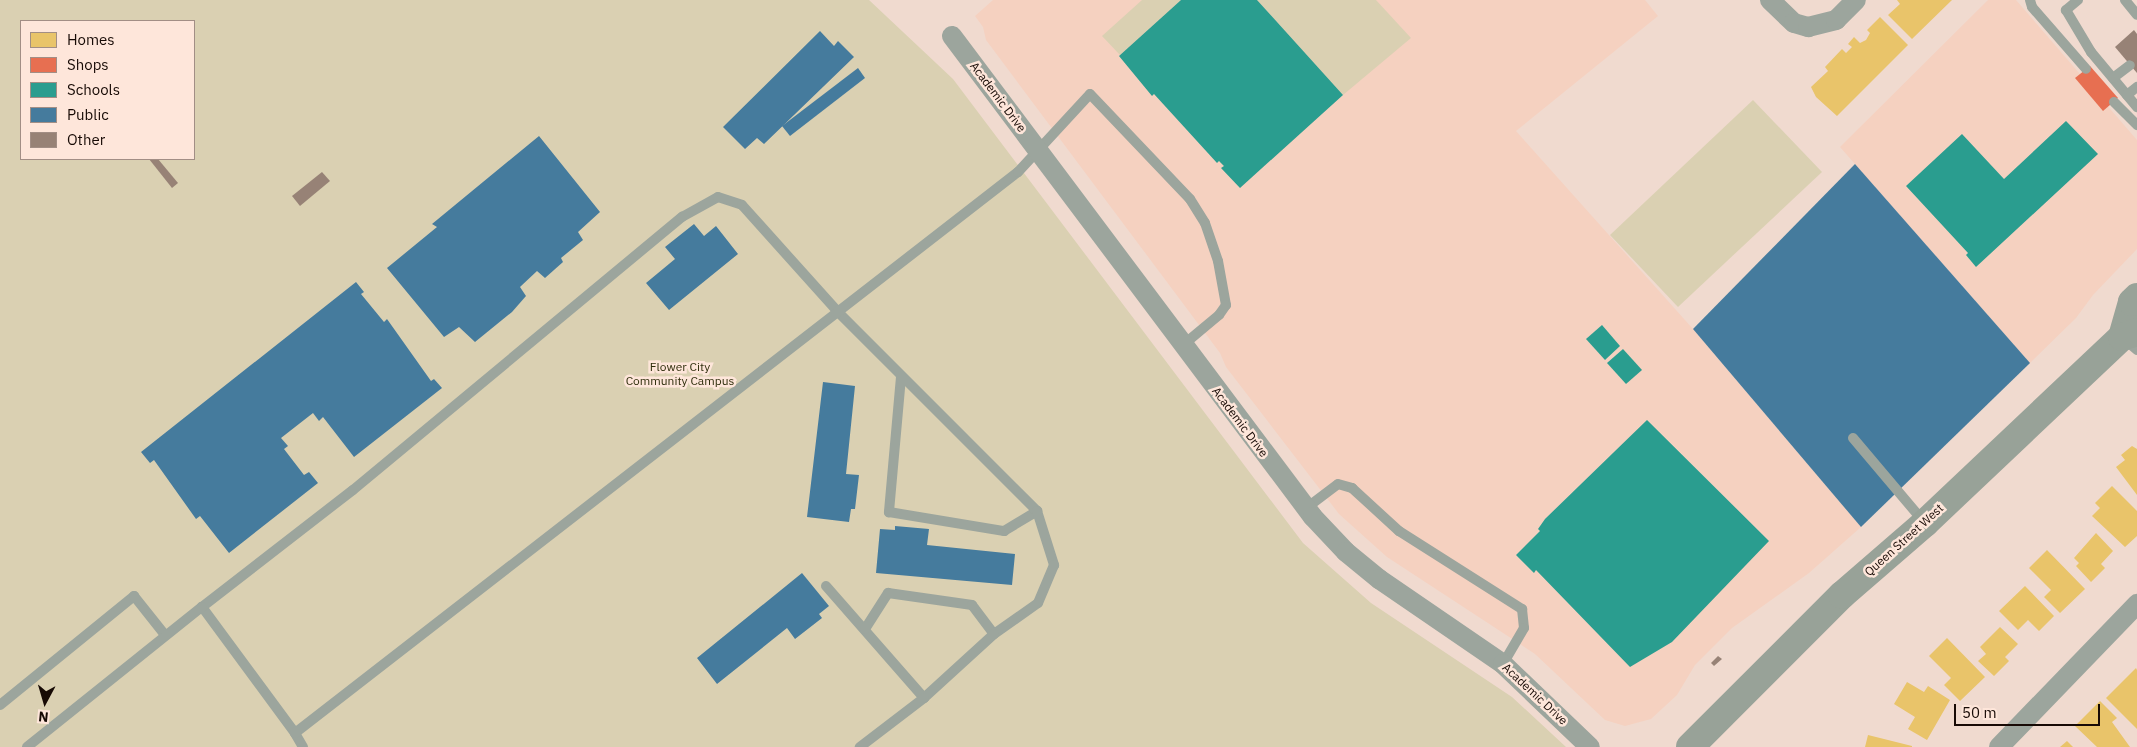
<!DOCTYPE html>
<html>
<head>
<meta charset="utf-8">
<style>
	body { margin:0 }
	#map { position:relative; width:2137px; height:747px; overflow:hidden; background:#f0dacf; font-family:"IBM Plex Sans",sans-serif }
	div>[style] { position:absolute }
	.built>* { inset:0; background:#f5d1c0 }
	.green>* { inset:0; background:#dad0b2 }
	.homes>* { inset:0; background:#e9c46a }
	.shops>* { inset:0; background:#e76f51 }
	.schools>* { inset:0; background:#2a9d8f }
	.public>* { inset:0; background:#457b9d }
	.building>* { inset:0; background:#978276 }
	.service>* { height:10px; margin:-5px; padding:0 5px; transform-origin:5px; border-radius:5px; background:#9ca59d }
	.minor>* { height:20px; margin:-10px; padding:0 10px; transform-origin:10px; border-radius:10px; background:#9ca59d }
	.secondary>* { height:28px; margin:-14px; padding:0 14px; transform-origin:14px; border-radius:14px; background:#98a298 }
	span { translate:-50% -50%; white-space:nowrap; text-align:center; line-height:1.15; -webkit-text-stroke:5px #fee6da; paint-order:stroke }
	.street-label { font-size:12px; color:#170a05 }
	.park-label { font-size:12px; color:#2e2d0b }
	.legend { position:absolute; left:20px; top:20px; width:175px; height:140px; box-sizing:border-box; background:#fee6da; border:1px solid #a28e85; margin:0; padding:6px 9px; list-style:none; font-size:15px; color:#170a05 }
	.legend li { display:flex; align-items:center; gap:10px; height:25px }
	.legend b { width:25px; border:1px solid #a28e85 }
	.north { position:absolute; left:20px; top:677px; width:50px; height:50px; -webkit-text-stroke:4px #fee6da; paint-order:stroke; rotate:186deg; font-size:14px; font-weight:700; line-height:20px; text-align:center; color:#170a05 }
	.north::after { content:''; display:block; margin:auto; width:18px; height:22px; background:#170a05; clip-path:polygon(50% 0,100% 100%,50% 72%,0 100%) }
	.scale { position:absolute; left:1954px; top:704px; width:146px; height:22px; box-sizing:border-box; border:2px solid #170a05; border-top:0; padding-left:6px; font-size:15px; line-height:18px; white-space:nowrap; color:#170a05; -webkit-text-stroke:4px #fee6da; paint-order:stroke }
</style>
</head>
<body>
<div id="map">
	<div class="built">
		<i style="clip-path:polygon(993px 0,1645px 0,1658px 16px,1516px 131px,1693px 329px,1861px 527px,1809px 573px,1732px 628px,1695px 665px,1677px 695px,1651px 719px,1625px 726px,1605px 720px,1535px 654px,1387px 557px,1339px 514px,1226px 367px,1220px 353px,986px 40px,983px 27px,975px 16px)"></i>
		<i style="clip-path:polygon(1988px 0,2016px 0,2137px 140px,2137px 249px,2093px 295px,2076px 318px,2030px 363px,1840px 147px)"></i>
	</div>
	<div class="green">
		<i style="clip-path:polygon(evenodd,0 0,869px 0,953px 79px,1303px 543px,1371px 603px,1512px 697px,1566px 747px,0 747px,0 0,21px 21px,194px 21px,194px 159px,21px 159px,21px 21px)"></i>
		<i style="clip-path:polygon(1142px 0,1181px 0,1120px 55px,1102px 36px)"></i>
		<i style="clip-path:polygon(1257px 0,1376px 0,1411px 38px,1343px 95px)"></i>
		<i style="clip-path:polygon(1753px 100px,1822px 172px,1678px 307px,1610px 235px)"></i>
	</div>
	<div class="homes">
		<i style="clip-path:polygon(1897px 0,1952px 0,1912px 39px,1888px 15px,1900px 4px)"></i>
		<i style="clip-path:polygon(1880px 17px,1908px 45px,1837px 116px,1816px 97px,1811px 87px,1828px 71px,1825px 67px,1842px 49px,1846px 53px,1852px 47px,1848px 44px,1854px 37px,1860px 43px,1866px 40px,1870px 33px,1867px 30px)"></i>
		<i style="clip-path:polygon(2132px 446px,2137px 449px,2137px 495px,2116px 467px,2125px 460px,2121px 455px)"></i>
		<i style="clip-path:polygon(2112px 486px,2137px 511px,2137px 536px,2125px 547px,2092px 516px,2100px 508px,2095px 503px)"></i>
		<i style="clip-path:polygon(2096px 533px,2113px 551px,2101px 564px,2105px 568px,2091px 582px,2076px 566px,2079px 563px,2074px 558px)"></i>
		<i style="clip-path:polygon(2047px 550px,2085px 589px,2060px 613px,2044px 597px,2051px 590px,2029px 568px)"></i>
		<i style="clip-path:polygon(2025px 586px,2054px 616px,2039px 631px,2028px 620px,2018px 630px,1999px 611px)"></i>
		<i style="clip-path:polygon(2000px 627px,2018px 644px,2005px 657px,2009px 661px,1994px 676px,1978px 661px,1986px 654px,1980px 647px)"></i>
		<i style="clip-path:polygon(1947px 638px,1985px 677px,1960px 701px,1944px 685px,1951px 678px,1929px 656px)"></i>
		<i style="clip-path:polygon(2136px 668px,2137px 670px,2137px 729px,2106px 698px)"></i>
		<i style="clip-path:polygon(1907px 682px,1924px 692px,1928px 686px,1950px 700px,1927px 740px,1908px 729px,1915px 717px,1894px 704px)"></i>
		<i style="clip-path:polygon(2100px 701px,2117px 718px,2112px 722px,2130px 747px,2097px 747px,2075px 726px)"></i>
		<i style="clip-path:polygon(1868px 735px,1912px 746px,1912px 747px,1865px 747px)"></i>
		<i style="clip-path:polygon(2067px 741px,2073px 747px,2060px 747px)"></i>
	</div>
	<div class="shops">
		<i style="clip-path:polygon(2090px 66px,2118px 98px,2103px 111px,2075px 78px)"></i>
	</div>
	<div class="schools">
		<i style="clip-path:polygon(1181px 0,1257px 0,1343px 95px,1240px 188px,1221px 168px,1224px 166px,1219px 161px,1217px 163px,1154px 94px,1152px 96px,1119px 56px)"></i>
		<i style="clip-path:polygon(2066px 121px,2098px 154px,1976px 267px,1966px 255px,1968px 253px,1906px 186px,1962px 134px,2004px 179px)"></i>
		<i style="clip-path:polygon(1602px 325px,1620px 346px,1605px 360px,1586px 339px)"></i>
		<i style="clip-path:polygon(1623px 349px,1642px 370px,1626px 384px,1607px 363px)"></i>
		<i style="clip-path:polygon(1647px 420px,1769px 541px,1672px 642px,1630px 667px,1536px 570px,1534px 573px,1516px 555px,1540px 531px,1538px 529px,1545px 519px)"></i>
	</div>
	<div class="public">
		<i style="clip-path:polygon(820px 31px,834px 46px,838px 41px,854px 57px,764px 144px,757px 138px,745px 149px,723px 127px)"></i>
		<i style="clip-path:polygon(858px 68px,865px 78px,790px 136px,782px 126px)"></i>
		<i style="clip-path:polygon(539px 136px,600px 212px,578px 232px,583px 240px,561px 258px,563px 262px,545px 278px,537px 271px,520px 287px,526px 296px,512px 312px,475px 342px,459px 327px,444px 337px,387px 268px,437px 227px,432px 224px)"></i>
		<i style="clip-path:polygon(1855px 164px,2030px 363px,1861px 527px,1693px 329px)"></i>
		<i style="clip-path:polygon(694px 224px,704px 236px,716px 226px,738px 254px,669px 310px,646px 283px,675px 259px,665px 247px)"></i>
		<i style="clip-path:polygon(356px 282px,364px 292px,361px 294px,384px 322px,387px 319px,431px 381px,434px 379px,442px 388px,354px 457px,323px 417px,319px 421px,313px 413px,281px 438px,288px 446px,284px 449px,304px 475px,309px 472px,318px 483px,229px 553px,200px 516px,196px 519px,154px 460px,150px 463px,141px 452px)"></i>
		<i style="clip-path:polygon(823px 382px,855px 386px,846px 474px,859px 475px,855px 509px,851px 509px,849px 522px,807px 517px)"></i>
		<i style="clip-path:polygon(895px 526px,929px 529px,927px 545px,1015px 554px,1012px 585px,876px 573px,880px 529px,895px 530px)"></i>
		<i style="clip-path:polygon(802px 573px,829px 606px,819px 614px,822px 618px,795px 639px,787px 628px,717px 684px,697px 658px)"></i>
	</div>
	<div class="building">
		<i style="clip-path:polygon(2134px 30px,2137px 34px,2137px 73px,2115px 47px)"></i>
		<i style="clip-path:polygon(149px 159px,158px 159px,178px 183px,172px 188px)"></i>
		<i style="clip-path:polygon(322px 172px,330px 181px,300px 206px,292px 196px)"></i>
		<i style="clip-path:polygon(1718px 656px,1722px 659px,1714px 666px,1711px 663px)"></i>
	</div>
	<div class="service">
		<i style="left:2030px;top:0;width:7px;rotate:74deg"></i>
		<i style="left:2032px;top:7px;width:82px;rotate:48.9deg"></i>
		<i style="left:2078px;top:0;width:16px;rotate:140deg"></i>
		<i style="left:2066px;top:10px;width:49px;rotate:59.2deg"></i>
		<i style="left:2091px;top:52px;width:72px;rotate:50.1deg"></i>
		<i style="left:2125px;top:0;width:19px;rotate:51deg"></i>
		<i style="left:2113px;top:78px;width:21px;rotate:-37deg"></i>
		<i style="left:2127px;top:95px;width:13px;rotate:-39deg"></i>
		<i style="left:2114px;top:102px;width:33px;rotate:45deg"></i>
		<i style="left:2124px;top:339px;width:17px;rotate:40deg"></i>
		<i style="left:901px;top:377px;width:136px;rotate:95.1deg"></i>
		<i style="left:889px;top:512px;width:117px;rotate:9.4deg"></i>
		<i style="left:1004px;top:531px;width:39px;rotate:-31deg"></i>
		<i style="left:1853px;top:438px;width:110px;rotate:49.8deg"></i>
		<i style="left:1305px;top:509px;width:41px;rotate:-37.1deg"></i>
		<i style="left:1338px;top:484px;width:15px;rotate:16deg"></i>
		<i style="left:1352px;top:488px;width:64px;rotate:42.5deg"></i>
		<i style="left:1399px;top:531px;width:146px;rotate:32.4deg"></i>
		<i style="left:1522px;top:609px;width:19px;rotate:84deg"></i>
		<i style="left:1524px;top:628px;width:42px;rotate:120.3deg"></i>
		<i style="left:826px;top:586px;width:149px;rotate:48.8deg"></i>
		<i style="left:865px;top:629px;width:43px;rotate:-57.4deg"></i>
		<i style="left:888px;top:593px;width:85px;rotate:8.1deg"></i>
		<i style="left:972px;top:605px;width:36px;rotate:53deg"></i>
		<i style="left:0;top:705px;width:173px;rotate:-39.1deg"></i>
		<i style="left:134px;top:596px;width:50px;rotate:51.5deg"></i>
		<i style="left:295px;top:733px;width:157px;rotate:-126.4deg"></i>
		<i style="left:202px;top:607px;width:191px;rotate:-37.8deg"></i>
		<i style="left:353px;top:490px;width:428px;rotate:-39.7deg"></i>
		<i style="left:682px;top:217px;width:41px;rotate:-29.1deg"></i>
		<i style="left:718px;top:197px;width:25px;rotate:18deg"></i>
		<i style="left:742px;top:205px;width:142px;rotate:48.1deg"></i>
		<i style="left:837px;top:311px;width:283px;rotate:45deg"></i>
		<i style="left:1037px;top:511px;width:57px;rotate:72.5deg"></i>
		<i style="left:1054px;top:565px;width:41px;rotate:112.8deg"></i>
		<i style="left:1038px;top:603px;width:54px;rotate:144.8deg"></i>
		<i style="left:994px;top:634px;width:95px;rotate:137.6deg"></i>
		<i style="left:924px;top:698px;width:81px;rotate:142.6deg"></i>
		<i style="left:27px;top:747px;width:224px;rotate:-38.7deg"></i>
		<i style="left:303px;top:747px;width:16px;rotate:-120deg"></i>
		<i style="left:295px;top:733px;width:915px;rotate:-37.81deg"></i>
		<i style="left:1018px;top:172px;width:106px;rotate:-47.3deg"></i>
		<i style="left:1090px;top:94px;width:145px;rotate:46.4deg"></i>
		<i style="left:1190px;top:199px;width:28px;rotate:58deg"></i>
		<i style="left:1205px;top:223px;width:40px;rotate:71.1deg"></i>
		<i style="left:1218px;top:261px;width:45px;rotate:79.7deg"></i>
		<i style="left:1226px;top:305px;width:12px;rotate:125deg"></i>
		<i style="left:1219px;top:315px;width:47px;rotate:140.2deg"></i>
	</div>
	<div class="minor">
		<i style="left:1770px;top:0;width:33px;rotate:44deg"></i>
		<i style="left:1794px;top:23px;width:15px;rotate:16deg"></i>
		<i style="left:1808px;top:27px;width:29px;rotate:-14deg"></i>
		<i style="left:1836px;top:20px;width:28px;rotate:-45deg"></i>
		<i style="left:952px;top:36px;width:601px;rotate:53.11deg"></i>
		<i style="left:1313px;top:517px;width:48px;rotate:46.7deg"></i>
		<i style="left:1346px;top:552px;width:43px;rotate:39.3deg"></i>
		<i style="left:1379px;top:579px;width:150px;rotate:34.4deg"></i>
		<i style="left:1503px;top:664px;width:120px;rotate:43.7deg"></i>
		<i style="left:1999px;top:747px;width:199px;rotate:-46deg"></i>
	</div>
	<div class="secondary">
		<i style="left:2122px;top:337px;width:36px;rotate:-74deg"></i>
		<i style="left:2132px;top:302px;width:7px;rotate:-45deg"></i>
		<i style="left:1690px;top:747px;width:215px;rotate:-45deg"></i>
		<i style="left:1842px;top:595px;width:110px;rotate:-40.9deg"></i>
		<i style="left:1925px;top:523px;width:271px;rotate:-43.4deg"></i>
		<i style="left:2122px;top:337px;width:16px;rotate:-18deg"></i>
	</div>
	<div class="street-label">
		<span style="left:998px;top:97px;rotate:53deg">Academic Drive</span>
		<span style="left:1240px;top:422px;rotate:53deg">Academic Drive</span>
		<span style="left:1904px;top:540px;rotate:-42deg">Queen Street West</span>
		<span style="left:1535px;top:694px;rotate:43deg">Academic Drive</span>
	</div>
	<div class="park-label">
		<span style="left:680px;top:374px">Flower City<br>Community Campus</span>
	</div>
	<ul class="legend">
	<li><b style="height:14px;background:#e9c46a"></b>Homes</li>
	<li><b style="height:14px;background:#e76f51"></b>Shops</li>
	<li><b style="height:14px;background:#2a9d8f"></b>Schools</li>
	<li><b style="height:14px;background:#457b9d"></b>Public</li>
	<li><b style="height:14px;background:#978276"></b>Other</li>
	</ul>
	<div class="north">N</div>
	<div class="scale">50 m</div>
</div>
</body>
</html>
